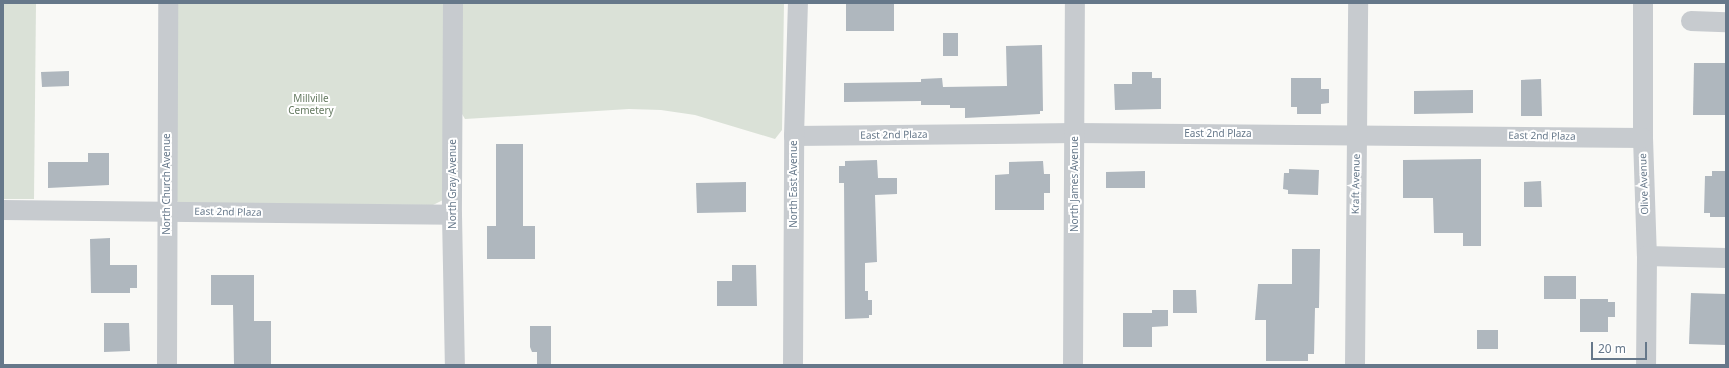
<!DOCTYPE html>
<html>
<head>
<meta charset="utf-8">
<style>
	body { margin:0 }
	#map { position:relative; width:1729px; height:368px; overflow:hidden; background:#f9f9f6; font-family:"Noto Sans",sans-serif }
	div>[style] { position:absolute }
	.green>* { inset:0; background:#dae1d7 }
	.building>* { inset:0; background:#afb7be }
	.street>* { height:20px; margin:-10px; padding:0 10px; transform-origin:10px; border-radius:10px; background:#c7cbcf }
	span { translate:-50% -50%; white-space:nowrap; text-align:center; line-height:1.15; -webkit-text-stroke:4px #fff; paint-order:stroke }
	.park-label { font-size:10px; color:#657a61 }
	.street-label { font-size:10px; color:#66788a }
	.frame { position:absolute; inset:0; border:4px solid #66788a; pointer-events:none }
	.scale { position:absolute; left:1591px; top:342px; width:56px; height:18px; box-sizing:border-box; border:2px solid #66788a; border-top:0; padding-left:5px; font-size:12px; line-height:14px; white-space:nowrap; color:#66788a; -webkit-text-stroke:3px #fff; paint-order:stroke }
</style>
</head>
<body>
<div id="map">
	<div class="green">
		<i style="clip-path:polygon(3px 3px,36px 3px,34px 199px,3px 199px)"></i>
		<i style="clip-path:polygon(177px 3px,445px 3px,443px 200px,433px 205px,180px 204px,177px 201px)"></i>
		<i style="clip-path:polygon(462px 3px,784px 3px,782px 130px,775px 139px,695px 115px,661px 110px,629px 109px,465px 119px,462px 114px)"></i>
	</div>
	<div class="building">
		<i style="clip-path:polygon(846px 3px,894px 3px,894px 31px,846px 31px)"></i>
		<i style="clip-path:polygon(943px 33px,958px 33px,958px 56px,943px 56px)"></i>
		<i style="clip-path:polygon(1042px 45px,1043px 111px,1040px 111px,1040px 114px,965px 118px,965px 108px,950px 108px,950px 105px,921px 105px,921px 101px,844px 102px,844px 83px,921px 82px,921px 79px,942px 78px,943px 87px,1007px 86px,1006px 46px)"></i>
		<i style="clip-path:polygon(1694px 63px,1726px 63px,1726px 115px,1693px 115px)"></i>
		<i style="clip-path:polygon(69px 71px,69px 86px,42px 87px,41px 72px)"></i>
		<i style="clip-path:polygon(1132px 72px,1152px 72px,1152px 78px,1161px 78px,1161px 109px,1115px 110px,1114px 84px,1132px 84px)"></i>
		<i style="clip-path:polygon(1291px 78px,1321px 78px,1321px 89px,1329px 89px,1329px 103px,1321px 104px,1321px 114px,1297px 114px,1297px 107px,1291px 107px)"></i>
		<i style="clip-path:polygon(1541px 79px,1542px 116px,1521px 116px,1521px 80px)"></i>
		<i style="clip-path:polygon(1473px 90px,1473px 113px,1414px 114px,1414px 91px)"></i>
		<i style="clip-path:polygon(496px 144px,523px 144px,523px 226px,535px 226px,535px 259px,487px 259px,487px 226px,496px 226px)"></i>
		<i style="clip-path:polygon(88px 153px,109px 153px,109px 185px,48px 188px,48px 162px,88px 162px)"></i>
		<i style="clip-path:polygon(1481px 159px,1481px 246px,1463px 246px,1463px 233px,1434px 233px,1433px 198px,1403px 198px,1403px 160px)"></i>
		<i style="clip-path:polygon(877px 160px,878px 178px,897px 178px,897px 194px,875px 195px,877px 262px,865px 263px,865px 291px,868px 291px,868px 300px,872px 300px,872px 315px,869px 315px,869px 318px,845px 319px,844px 183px,839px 183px,839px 166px,845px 166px,845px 161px)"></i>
		<i style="clip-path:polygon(1043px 161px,1044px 174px,1050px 174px,1050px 193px,1044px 193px,1044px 210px,995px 210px,995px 175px,1009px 174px,1009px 162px)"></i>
		<i style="clip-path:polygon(1289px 169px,1319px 170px,1318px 195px,1288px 194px,1288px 190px,1283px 189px,1284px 173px,1289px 173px)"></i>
		<i style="clip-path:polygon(1145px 171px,1145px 188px,1106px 188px,1106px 172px)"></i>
		<i style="clip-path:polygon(1712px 171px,1726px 171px,1726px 217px,1710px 217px,1710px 213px,1704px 213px,1705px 176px,1712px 176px)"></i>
		<i style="clip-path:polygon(1541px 181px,1542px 207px,1524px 207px,1524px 182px)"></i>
		<i style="clip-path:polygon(746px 182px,746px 212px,697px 213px,696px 183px)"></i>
		<i style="clip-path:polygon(110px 238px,110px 265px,137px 265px,137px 288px,130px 288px,130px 293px,91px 293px,90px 239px)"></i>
		<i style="clip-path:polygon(1292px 249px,1320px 249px,1319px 308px,1315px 308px,1314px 354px,1308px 354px,1308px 361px,1266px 361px,1266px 320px,1255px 320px,1258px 284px,1292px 284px)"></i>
		<i style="clip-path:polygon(732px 265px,756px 265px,757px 306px,717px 306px,717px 281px,732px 281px)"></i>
		<i style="clip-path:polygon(211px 275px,254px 275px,254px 321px,271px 321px,271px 365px,234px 365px,233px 305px,211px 305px)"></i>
		<i style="clip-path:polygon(1544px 276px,1576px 276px,1576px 299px,1544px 299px)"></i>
		<i style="clip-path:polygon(1173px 290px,1196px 290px,1197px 313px,1173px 313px)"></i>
		<i style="clip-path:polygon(1691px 293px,1726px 294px,1726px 345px,1689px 344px)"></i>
		<i style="clip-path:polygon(1580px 299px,1608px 299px,1608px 302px,1615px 302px,1615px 317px,1608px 317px,1608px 332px,1580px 332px)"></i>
		<i style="clip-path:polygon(1152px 310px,1168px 310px,1168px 326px,1152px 327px,1152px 347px,1123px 347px,1123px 313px,1152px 313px)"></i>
		<i style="clip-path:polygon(104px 323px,129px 323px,130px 351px,104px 352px)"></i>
		<i style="clip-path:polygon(530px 326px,551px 326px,551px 365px,537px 365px,537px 352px,532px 352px,530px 347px)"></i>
		<i style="clip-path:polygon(1477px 330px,1498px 330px,1498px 349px,1477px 349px)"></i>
	</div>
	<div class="street">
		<i style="left:453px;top:3px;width:212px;rotate:90.3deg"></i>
		<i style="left:452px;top:215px;width:150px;rotate:88.9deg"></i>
		<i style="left:1643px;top:3px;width:135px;rotate:90deg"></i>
		<i style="left:1643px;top:138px;width:118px;rotate:88.1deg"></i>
		<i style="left:1647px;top:256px;width:109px;rotate:90.5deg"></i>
		<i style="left:1691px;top:21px;width:35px;rotate:2deg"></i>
		<i style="left:794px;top:136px;width:281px;rotate:-0.6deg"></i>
		<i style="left:1075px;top:133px;width:568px;rotate:0.5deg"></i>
		<i style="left:3px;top:210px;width:449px;rotate:0.6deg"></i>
		<i style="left:1647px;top:256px;width:79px;rotate:1.5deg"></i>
		<i style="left:167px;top:365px;width:362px;rotate:-89.8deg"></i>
		<i style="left:793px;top:365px;width:229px;rotate:-89.7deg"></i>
		<i style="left:794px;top:136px;width:133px;rotate:-88.3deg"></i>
		<i style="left:1073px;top:365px;width:362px;rotate:-89.7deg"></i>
		<i style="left:1355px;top:365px;width:362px;rotate:-89.5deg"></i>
	</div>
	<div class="park-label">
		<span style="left:311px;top:104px">Millville<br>Cemetery</span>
	</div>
	<div class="street-label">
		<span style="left:1218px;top:134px">East 2nd Plaza</span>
		<span style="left:894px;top:135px;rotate:-1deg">East 2nd Plaza</span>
		<span style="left:1542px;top:136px;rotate:1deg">East 2nd Plaza</span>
		<span style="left:167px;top:184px;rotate:-90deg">North Church Avenue</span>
		<span style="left:453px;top:184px;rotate:-90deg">North Gray Avenue</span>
		<span style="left:794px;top:184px;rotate:-90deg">North East Avenue</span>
		<span style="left:1075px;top:184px;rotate:-90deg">North James Avenue</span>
		<span style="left:1356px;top:184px;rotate:-89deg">Kraft Avenue</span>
		<span style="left:1644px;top:184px;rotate:-92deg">Olive Avenue</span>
		<span style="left:228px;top:212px;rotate:1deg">East 2nd Plaza</span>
	</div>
	<div class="frame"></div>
	<div class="scale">20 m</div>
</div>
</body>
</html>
